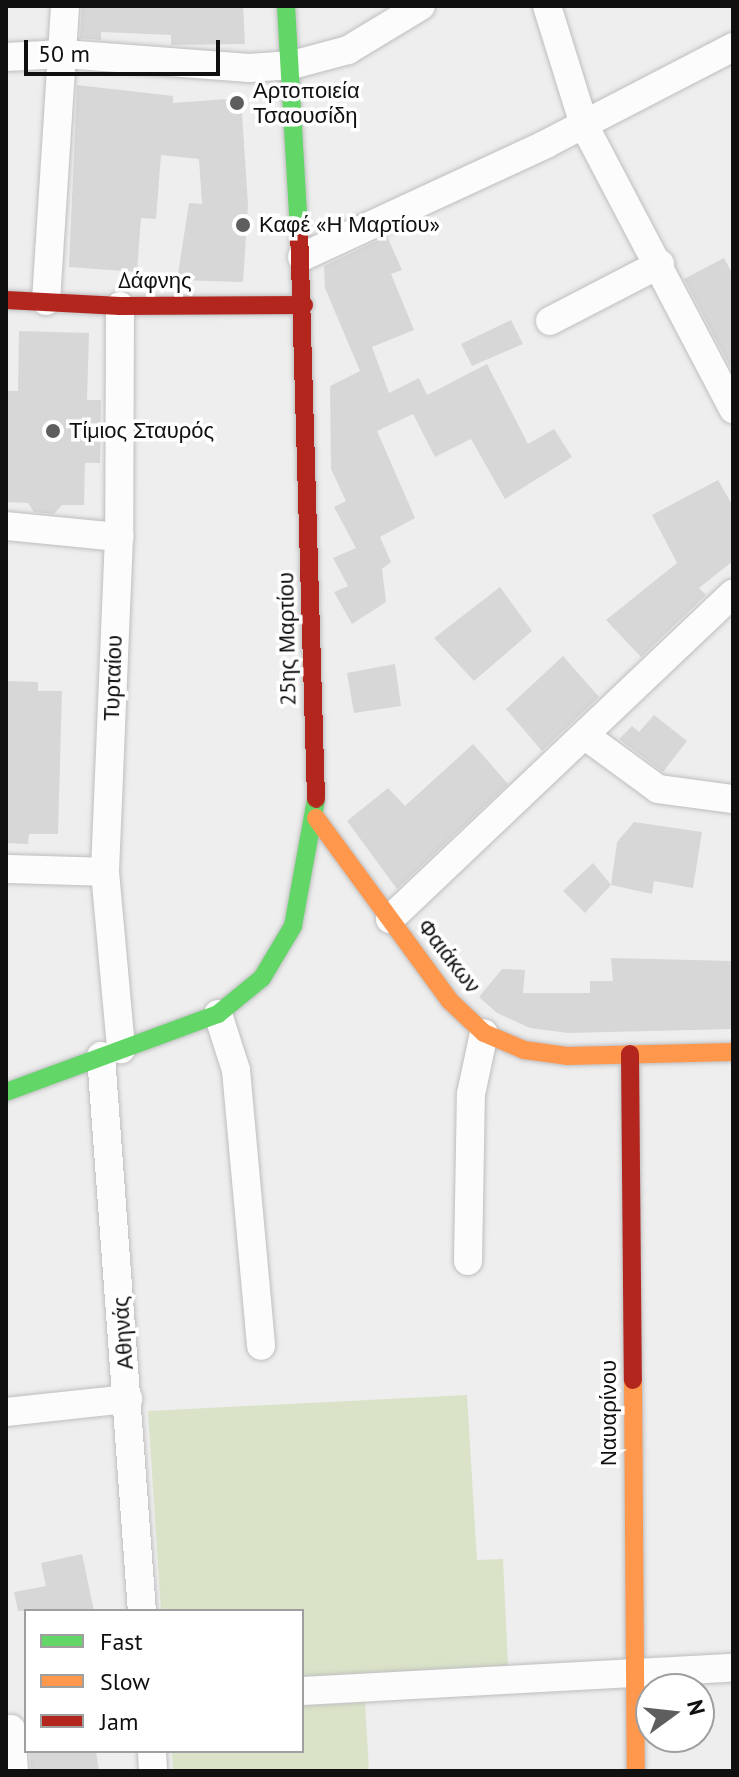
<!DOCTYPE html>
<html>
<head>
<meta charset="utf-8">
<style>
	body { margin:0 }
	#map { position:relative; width:739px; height:1777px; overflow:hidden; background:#eeeeef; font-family:"PT Sans",sans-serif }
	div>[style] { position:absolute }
	.green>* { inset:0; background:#dae3c8 }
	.building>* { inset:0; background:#d7d7d8 }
	.roads { filter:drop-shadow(0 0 2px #bebebf) drop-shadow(0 0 2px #bebebf) }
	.street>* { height:28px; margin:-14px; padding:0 14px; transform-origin:14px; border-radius:14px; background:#fcfcfd }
	.fast>* { height:18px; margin:-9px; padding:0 9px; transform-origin:9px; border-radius:9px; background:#63d668 }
	.slow>* { height:18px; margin:-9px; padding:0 9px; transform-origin:9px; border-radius:9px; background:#ff974d }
	.jam>* { height:18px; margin:-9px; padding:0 9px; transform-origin:9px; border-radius:9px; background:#b3261e }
	.dots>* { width:22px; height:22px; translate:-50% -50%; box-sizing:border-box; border:4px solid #fff; border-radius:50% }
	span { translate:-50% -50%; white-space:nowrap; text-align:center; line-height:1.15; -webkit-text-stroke:7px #fff; paint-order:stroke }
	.poi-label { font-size:22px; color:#101011 }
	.left { translate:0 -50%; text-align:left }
	.street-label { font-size:22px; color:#101011 }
	.frame { position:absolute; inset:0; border:8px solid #101011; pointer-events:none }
	.legend { position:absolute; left:24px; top:1609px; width:280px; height:144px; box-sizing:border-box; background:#fff; border:2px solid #9f9fa0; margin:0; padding:10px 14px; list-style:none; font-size:24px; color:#101011 }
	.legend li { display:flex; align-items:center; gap:16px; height:40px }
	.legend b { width:40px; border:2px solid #9f9fa0 }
	.north { position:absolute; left:635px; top:1673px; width:80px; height:80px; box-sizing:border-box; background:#fff; border:2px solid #9f9fa0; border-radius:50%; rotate:75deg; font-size:22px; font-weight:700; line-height:32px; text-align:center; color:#101011 }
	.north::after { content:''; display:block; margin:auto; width:28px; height:36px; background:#5e5e5f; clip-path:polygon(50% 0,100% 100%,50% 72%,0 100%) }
	.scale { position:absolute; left:24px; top:40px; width:196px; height:36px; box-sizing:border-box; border:4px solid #101011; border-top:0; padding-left:10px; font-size:24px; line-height:28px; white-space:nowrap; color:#101011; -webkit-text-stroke:6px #fff; paint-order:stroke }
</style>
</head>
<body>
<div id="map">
	<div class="green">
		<i style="clip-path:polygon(467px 1395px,477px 1560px,503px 1559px,508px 1666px,302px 1677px,302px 1611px,161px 1611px,148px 1411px)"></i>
		<i style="clip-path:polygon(365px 1702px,369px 1771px,173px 1771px,172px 1751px,302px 1751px,302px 1706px)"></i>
	</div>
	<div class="building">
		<i style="clip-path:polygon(82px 6px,243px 6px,245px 44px,171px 45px,171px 35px,101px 32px,101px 40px,80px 38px)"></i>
		<i style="clip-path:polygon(77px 85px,173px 96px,173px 103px,241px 98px,248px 205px,243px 282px,177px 280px,189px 203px,202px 204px,199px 159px,161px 155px,156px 219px,141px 218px,137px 272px,69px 267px)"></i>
		<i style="clip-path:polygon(387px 236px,402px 270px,391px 274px,414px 330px,372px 347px,389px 393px,419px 378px,427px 395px,487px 364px,528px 444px,554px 429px,572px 457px,505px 499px,471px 439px,435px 457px,413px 414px,377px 431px,415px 518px,380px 537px,391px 562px,382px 569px,386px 602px,352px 624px,334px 592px,348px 586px,333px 558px,356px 548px,334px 507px,346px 501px,331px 469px,330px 386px,360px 371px,325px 288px,324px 266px)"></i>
		<i style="clip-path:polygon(724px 258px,733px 275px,733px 372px,684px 279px)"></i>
		<i style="clip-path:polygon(511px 320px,523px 344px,472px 366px,461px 344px)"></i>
		<i style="clip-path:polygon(19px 331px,89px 333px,87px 400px,101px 400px,100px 463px,85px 463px,84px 505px,62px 505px,54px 514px,34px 512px,28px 503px,6px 502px,6px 391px,18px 391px)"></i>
		<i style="clip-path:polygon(718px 480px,733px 506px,733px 561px,699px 588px,706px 595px,641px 657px,606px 620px,677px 563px,652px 515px)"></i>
		<i style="clip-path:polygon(500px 587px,532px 631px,474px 681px,434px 638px)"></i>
		<i style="clip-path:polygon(563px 656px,599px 697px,542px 751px,506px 709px)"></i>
		<i style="clip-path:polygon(395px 664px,401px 706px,354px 713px,347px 673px)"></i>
		<i style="clip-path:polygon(6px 681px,38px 682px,38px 691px,62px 691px,58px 834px,29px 834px,28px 844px,6px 843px)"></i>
		<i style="clip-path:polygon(654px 715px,687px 741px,663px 772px,619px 739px,632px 726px,639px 732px)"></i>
		<i style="clip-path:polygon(473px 744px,508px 784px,397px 889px,347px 821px,388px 788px,405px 806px)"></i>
		<i style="clip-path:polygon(634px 822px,702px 832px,693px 888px,654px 881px,652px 894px,611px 885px,617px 842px)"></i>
		<i style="clip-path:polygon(593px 863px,611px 885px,585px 913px,563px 891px)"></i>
		<i style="clip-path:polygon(611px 958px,733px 961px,733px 1029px,568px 1033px,530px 1028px,497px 1013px,479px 997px,502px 969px,525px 970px,523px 993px,590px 993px,590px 981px,613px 981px)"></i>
		<i style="clip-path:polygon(82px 1554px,94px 1611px,18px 1611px,14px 1592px,46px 1586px,41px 1563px)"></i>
		<i style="clip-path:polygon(30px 1751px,96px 1751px,99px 1771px,31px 1771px)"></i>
	</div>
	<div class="roads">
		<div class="street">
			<i style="left:547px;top:6px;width:125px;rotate:72.7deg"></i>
			<i style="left:584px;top:125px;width:321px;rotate:62.3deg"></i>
			<i style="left:6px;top:57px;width:58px;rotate:-3deg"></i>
			<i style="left:64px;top:54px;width:186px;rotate:4.3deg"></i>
			<i style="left:249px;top:68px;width:43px;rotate:-4deg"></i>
			<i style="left:292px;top:65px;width:58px;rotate:-15deg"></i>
			<i style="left:348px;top:50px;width:85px;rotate:-31.1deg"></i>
			<i style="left:302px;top:257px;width:269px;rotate:-24.8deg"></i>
			<i style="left:546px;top:144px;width:211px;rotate:-27.4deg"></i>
			<i style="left:46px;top:301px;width:296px;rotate:-86.3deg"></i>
			<i style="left:120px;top:306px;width:231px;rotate:90.2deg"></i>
			<i style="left:119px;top:537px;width:335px;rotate:92.4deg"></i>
			<i style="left:105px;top:872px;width:178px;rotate:84.8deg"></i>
			<i style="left:550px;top:321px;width:124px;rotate:-27.4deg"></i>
			<i style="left:6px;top:526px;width:114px;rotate:5.6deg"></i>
			<i style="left:587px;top:737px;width:88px;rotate:36.2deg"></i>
			<i style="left:658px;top:789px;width:76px;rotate:7.6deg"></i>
			<i style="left:6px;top:869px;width:99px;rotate:1.7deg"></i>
			<i style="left:390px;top:919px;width:473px;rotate:-43.5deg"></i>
			<i style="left:218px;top:1014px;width:59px;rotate:72.2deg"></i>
			<i style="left:236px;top:1070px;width:277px;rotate:84.8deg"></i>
			<i style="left:101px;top:1056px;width:557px;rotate:85.78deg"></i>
			<i style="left:468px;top:1261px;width:167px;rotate:-89deg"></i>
			<i style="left:471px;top:1094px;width:62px;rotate:-78deg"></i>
			<i style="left:6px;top:1412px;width:123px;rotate:-6.1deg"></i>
			<i style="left:302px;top:1691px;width:432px;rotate:-3.1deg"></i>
			<i style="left:11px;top:1729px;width:42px;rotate:85.9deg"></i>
			<i style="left:152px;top:1751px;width:20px;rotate:87deg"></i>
		</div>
		<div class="fast">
			<i style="left:286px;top:6px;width:223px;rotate:86.7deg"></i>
			<i style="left:6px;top:1092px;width:226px;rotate:-20.2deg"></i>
			<i style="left:218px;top:1014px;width:57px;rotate:-39.3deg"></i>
			<i style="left:262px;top:978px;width:61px;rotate:-59.2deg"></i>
			<i style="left:293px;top:926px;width:129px;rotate:-79.7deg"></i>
		</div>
		<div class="slow">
			<i style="left:316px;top:818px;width:227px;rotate:53.8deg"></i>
			<i style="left:450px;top:1001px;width:47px;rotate:43.3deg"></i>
			<i style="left:484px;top:1033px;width:43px;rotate:23deg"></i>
			<i style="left:524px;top:1050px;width:43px;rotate:7.9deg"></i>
			<i style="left:567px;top:1056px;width:166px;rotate:-1.4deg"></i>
			<i style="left:633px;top:1380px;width:391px;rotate:89.6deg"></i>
		</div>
		<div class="jam">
			<i style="left:299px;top:229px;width:570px;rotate:88.29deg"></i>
			<i style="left:6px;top:300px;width:114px;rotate:3deg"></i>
			<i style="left:120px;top:306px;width:184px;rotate:-0.3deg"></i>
			<i style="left:630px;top:1054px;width:326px;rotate:89.5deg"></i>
		</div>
	</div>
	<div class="dots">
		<i style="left:237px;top:103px;background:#5e5e5f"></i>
		<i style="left:243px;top:225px;background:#5e5e5f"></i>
		<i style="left:53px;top:431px;background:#5e5e5f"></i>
	</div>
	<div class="poi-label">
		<span class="left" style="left:253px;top:103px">Αρτοποιεία<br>Τσαουσίδη</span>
		<span class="left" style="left:259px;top:225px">Καφέ «Η Μαρτίου»</span>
		<span class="left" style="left:69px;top:431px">Τίμιος Σταυρός</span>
	</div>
	<div class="street-label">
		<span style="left:155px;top:281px">Δάφνης</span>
		<span style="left:287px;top:639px;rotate:-91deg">25ης Μαρτίου</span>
		<span style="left:113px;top:678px;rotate:-88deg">Τυρταίου</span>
		<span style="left:449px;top:956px;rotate:52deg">Φαιάκων</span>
		<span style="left:123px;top:1333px;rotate:-94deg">Αθηνάς</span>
		<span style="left:609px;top:1413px;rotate:-90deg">Ναυαρίνου</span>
	</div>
	<div class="frame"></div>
	<ul class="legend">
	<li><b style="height:10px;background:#63d668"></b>Fast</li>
	<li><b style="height:10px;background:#ff974d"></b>Slow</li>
	<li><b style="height:10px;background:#b3261e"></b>Jam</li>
	</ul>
	<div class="north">N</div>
	<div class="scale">50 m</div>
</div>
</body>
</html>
